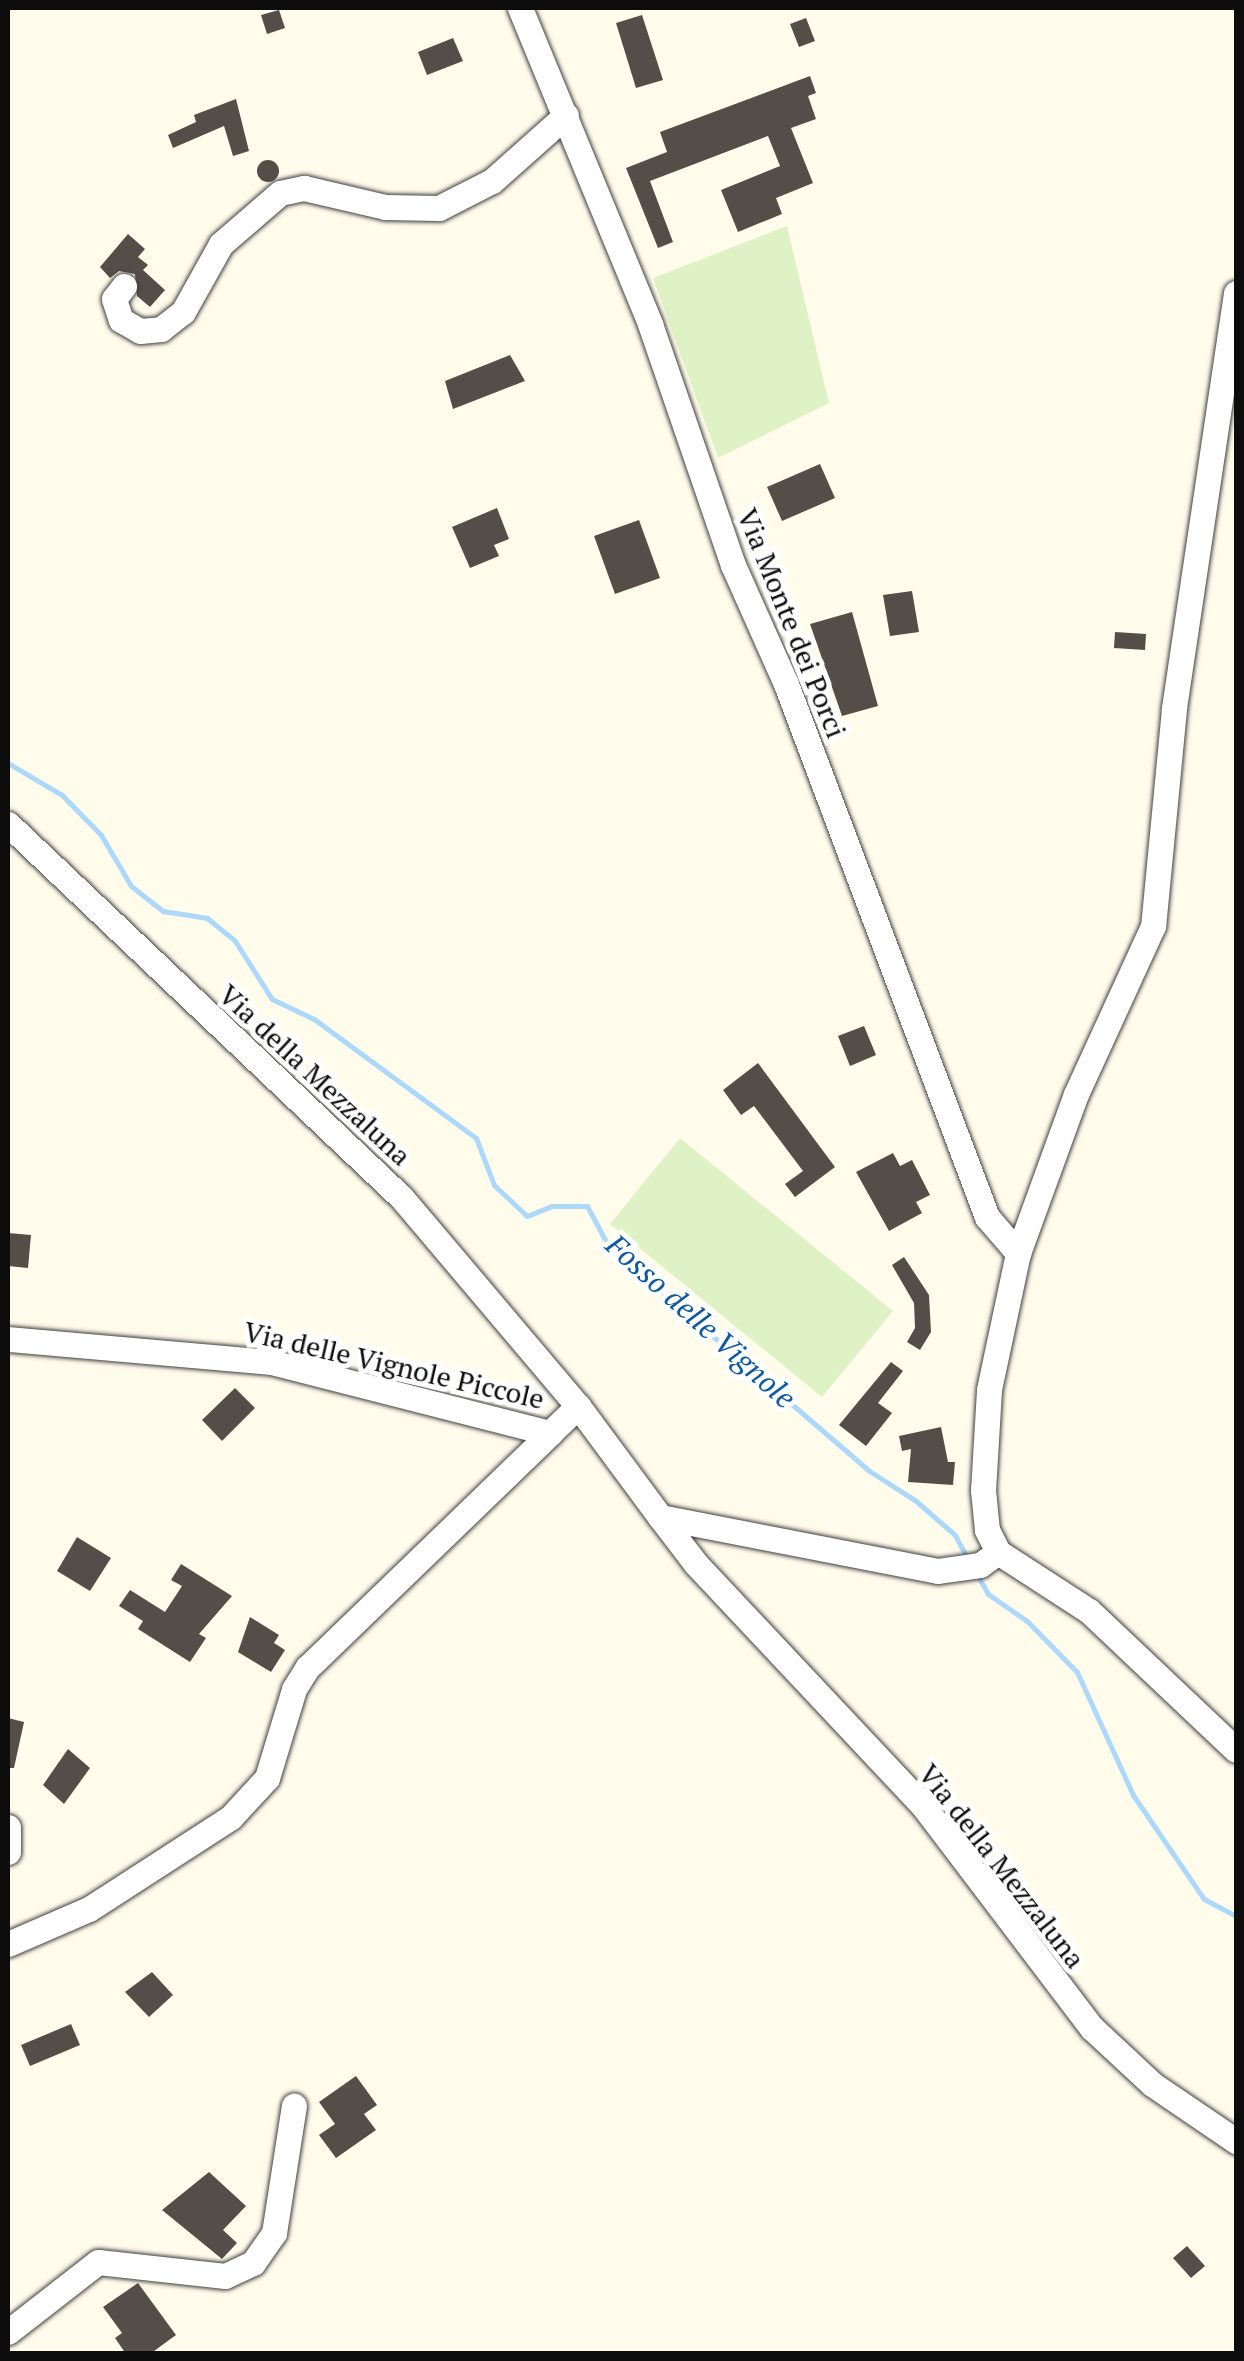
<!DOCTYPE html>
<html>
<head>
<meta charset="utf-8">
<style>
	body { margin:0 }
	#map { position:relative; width:1244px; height:2361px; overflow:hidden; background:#fffceb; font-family:"PT Serif",serif }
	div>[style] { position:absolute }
	.pitch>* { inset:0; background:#dff2c5 }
	.stream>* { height:5px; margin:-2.5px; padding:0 2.5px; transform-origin:2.5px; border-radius:2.5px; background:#acd8fa }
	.building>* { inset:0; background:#554e48 }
	.round { border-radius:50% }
	.roads { filter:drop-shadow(0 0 2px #3f3f3f) drop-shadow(0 0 2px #3f3f3f) }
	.minor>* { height:25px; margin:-12.5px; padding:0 12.5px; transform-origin:12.5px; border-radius:12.5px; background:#fff }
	span { translate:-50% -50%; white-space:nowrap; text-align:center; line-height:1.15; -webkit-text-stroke:10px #fff; paint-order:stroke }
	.street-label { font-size:28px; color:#0c0c0c }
	.water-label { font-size:30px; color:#0e59a5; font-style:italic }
	.frame { position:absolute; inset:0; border:10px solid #0c0c0c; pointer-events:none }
</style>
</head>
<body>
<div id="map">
	<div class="pitch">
		<i style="clip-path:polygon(787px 226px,829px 403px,718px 458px,653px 278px)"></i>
		<i style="clip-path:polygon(680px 1138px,893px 1311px,822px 1397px,610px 1224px)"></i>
	</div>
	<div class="stream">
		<i style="left:8px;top:763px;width:63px;rotate:30.7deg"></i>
		<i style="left:62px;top:795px;width:56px;rotate:45.7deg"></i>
		<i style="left:101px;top:835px;width:59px;rotate:59.5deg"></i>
		<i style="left:131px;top:886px;width:41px;rotate:38deg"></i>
		<i style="left:163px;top:911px;width:45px;rotate:9deg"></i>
		<i style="left:207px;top:918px;width:36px;rotate:39deg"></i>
		<i style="left:235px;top:941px;width:69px;rotate:57.5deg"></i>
		<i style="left:272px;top:999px;width:47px;rotate:25.5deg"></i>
		<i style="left:314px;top:1019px;width:201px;rotate:36.3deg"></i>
		<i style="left:476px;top:1138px;width:50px;rotate:69deg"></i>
		<i style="left:494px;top:1185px;width:45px;rotate:43.2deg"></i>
		<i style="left:527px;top:1216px;width:27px;rotate:-22deg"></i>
		<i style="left:552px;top:1206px;width:35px"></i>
		<i style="left:587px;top:1206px;width:47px;rotate:61.8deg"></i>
		<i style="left:609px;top:1247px;width:342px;rotate:40.7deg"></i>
		<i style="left:868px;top:1470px;width:57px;rotate:32.9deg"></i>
		<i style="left:916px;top:1501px;width:52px;rotate:41.1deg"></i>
		<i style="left:955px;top:1535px;width:27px;rotate:62deg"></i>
		<i style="left:976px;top:1573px;width:24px;rotate:60deg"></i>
		<i style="left:988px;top:1594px;width:47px;rotate:34.7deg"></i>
		<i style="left:1027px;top:1621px;width:71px;rotate:45.6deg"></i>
		<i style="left:1077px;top:1672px;width:135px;rotate:65.5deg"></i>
		<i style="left:1133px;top:1795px;width:126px;rotate:55.7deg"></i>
		<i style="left:1204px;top:1899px;width:36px;rotate:28deg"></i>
	</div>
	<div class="building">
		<i style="clip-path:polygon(279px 10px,285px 28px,267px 34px,261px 15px)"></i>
		<i style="clip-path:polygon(642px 15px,663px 80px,636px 88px,616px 23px)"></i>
		<i style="clip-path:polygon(806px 18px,815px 41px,799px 47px,790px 24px)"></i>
		<i style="clip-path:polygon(453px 38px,463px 61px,427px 75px,418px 52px)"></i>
		<i style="clip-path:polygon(810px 76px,816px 93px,808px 96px,816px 119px,791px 128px,813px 183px,776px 198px,782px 214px,738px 232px,721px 190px,780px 166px,768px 136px,650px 181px,673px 242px,658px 248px,626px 168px,667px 152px,660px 132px)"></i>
		<i style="clip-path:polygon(236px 99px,249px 151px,233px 156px,224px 126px,173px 148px,168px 135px,196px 122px,194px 115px)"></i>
		<i class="round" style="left:257px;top:160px;width:22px;height:22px"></i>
		<i style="clip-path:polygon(128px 234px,145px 249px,138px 257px,148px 265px,143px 270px,165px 290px,150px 307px,137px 296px,135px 274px,119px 271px,110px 278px,100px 267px)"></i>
		<i style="clip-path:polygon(510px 355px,525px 381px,453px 409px,445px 381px)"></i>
		<i style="clip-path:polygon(820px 464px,835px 498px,782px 521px,767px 487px)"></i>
		<i style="clip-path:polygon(497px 508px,509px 539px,494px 545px,499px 556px,470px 568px,452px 527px)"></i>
		<i style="clip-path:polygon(639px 520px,660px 578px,615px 594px,594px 536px)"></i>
		<i style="clip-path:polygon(912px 591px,919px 632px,890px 636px,883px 595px)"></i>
		<i style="clip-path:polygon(852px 612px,878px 706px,842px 716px,810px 624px)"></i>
		<i style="clip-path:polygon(1115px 632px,1146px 634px,1145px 650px,1114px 648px)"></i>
		<i style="clip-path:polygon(864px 1026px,876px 1055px,850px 1066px,838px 1036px)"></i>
		<i style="clip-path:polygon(758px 1063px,835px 1167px,795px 1197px,785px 1184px,803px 1171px,754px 1106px,741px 1115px,723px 1090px)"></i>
		<i style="clip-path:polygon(893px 1153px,900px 1166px,912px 1160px,930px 1195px,916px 1202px,922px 1213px,889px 1231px,856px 1172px)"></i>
		<i style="clip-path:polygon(8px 1233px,31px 1235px,28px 1268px,8px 1266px)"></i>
		<i style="clip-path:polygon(904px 1257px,929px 1295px,931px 1332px,920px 1350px,907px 1342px,915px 1328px,914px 1303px,892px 1265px)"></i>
		<i style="clip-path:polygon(891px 1362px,903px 1371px,878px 1403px,892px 1413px,866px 1446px,839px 1425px)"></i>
		<i style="clip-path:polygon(235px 1388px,255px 1408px,222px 1441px,202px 1420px)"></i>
		<i style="clip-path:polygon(941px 1427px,948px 1462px,955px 1462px,953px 1485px,908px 1482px,911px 1449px,902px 1451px,899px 1436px)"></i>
		<i style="clip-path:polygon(77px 1537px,111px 1558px,90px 1591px,57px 1571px)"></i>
		<i style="clip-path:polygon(181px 1564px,232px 1596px,199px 1634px,206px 1638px,190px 1662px,138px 1629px,143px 1621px,119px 1606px,130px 1590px,165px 1612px,182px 1586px,171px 1580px)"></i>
		<i style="clip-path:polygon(250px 1617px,279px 1635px,274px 1643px,285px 1650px,271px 1672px,238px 1652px)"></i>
		<i style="clip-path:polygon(8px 1718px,24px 1722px,14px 1768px,8px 1768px)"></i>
		<i style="clip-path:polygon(68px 1749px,90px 1768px,64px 1804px,43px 1785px)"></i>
		<i style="clip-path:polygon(152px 1972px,173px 1995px,149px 2017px,125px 1992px)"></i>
		<i style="clip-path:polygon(71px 2024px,80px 2045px,30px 2066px,21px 2045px)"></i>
		<i style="clip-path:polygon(356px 2076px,377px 2105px,364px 2114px,376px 2130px,336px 2158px,319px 2135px,335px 2124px,319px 2102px)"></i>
		<i style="clip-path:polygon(209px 2172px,246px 2206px,223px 2230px,237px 2243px,222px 2259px,162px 2210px)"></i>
		<i style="clip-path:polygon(1187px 2246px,1205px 2266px,1191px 2278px,1173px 2258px)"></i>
		<i style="clip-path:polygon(138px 2283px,176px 2335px,150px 2354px,126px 2354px,115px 2338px,122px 2333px,103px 2307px)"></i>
	</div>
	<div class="roads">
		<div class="minor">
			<i style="left:520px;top:8px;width:342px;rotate:67.6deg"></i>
			<i style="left:650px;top:324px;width:255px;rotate:71deg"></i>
			<i style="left:733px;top:565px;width:130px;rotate:66deg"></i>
			<i style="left:786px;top:684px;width:570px;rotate:69.34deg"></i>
			<i style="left:987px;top:1217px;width:48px;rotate:49.3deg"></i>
			<i style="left:124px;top:286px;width:16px;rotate:128deg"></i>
			<i style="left:114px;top:299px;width:22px;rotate:72deg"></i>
			<i style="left:121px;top:320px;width:22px;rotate:30deg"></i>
			<i style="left:140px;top:331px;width:21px;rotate:-5deg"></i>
			<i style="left:161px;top:329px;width:28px;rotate:-38deg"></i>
			<i style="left:183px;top:312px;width:78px;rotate:-60.8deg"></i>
			<i style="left:221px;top:244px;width:78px;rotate:-40.8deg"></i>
			<i style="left:280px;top:193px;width:25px;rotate:-12deg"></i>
			<i style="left:304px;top:188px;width:83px;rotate:13.2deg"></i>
			<i style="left:385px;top:207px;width:54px;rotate:1.1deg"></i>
			<i style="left:439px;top:208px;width:59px;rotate:-27deg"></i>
			<i style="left:492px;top:181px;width:99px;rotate:-41.7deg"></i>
			<i style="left:1236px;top:293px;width:421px;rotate:98.5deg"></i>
			<i style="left:1174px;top:709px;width:218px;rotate:95.5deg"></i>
			<i style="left:1153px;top:926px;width:185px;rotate:114.6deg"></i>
			<i style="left:1076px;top:1094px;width:169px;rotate:110deg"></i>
			<i style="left:1018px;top:1253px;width:140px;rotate:102deg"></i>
			<i style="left:989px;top:1390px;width:100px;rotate:93.4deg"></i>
			<i style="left:983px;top:1490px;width:40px;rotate:84.3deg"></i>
			<i style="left:987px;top:1530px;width:25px;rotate:63deg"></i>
			<i style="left:998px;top:1552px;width:108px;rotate:33deg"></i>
			<i style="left:1089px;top:1611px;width:202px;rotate:43.4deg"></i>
			<i style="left:8px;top:824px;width:543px;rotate:43.51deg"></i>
			<i style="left:402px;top:1198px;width:272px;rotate:49.8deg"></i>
			<i style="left:578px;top:1406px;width:138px;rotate:53.5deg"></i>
			<i style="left:8px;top:1339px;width:264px;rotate:5deg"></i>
			<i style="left:271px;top:1362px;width:288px;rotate:14.3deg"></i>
			<i style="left:550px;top:1433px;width:39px;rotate:-44deg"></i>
			<i style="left:998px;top:1552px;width:22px;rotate:144deg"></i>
			<i style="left:980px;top:1565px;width:42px;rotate:171.9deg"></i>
			<i style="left:938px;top:1571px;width:283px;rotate:-169deg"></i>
			<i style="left:660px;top:1517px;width:59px;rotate:52.5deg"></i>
			<i style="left:696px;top:1564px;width:333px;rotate:46.8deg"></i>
			<i style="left:924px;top:1807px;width:278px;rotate:52.8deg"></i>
			<i style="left:1092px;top:2028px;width:82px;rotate:43deg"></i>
			<i style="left:1152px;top:2084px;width:102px;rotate:34.2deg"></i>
			<i style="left:8px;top:1827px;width:25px;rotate:90deg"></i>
			<i style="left:8px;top:1944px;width:88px;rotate:-23.4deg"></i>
			<i style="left:89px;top:1909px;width:169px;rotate:-32.9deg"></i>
			<i style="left:231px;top:1817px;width:53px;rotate:-47.3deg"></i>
			<i style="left:267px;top:1778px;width:93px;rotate:-73.1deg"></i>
			<i style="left:294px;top:1689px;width:26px;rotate:-58deg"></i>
			<i style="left:308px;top:1667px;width:337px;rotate:-44deg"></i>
			<i style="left:8px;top:2332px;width:114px;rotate:-37.9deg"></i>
			<i style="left:98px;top:2262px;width:128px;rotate:6.3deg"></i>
			<i style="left:225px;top:2276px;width:31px;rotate:-25deg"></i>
			<i style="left:253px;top:2263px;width:37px;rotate:-55deg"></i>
			<i style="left:274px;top:2233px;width:129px;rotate:-81.1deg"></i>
		</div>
	</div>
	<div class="street-label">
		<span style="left:792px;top:623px;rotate:68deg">Via Monte dei Porci</span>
		<span style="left:315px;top:1075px;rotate:43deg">Via della Mezzaluna</span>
		<span style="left:394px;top:1365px;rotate:13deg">Via delle Vignole Piccole</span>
		<span style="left:1002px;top:1866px;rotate:52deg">Via della Mezzaluna</span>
	</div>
	<div class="water-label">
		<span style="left:701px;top:1321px;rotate:42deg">Fosso delle Vignole</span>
	</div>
	<div class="frame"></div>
</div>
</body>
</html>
